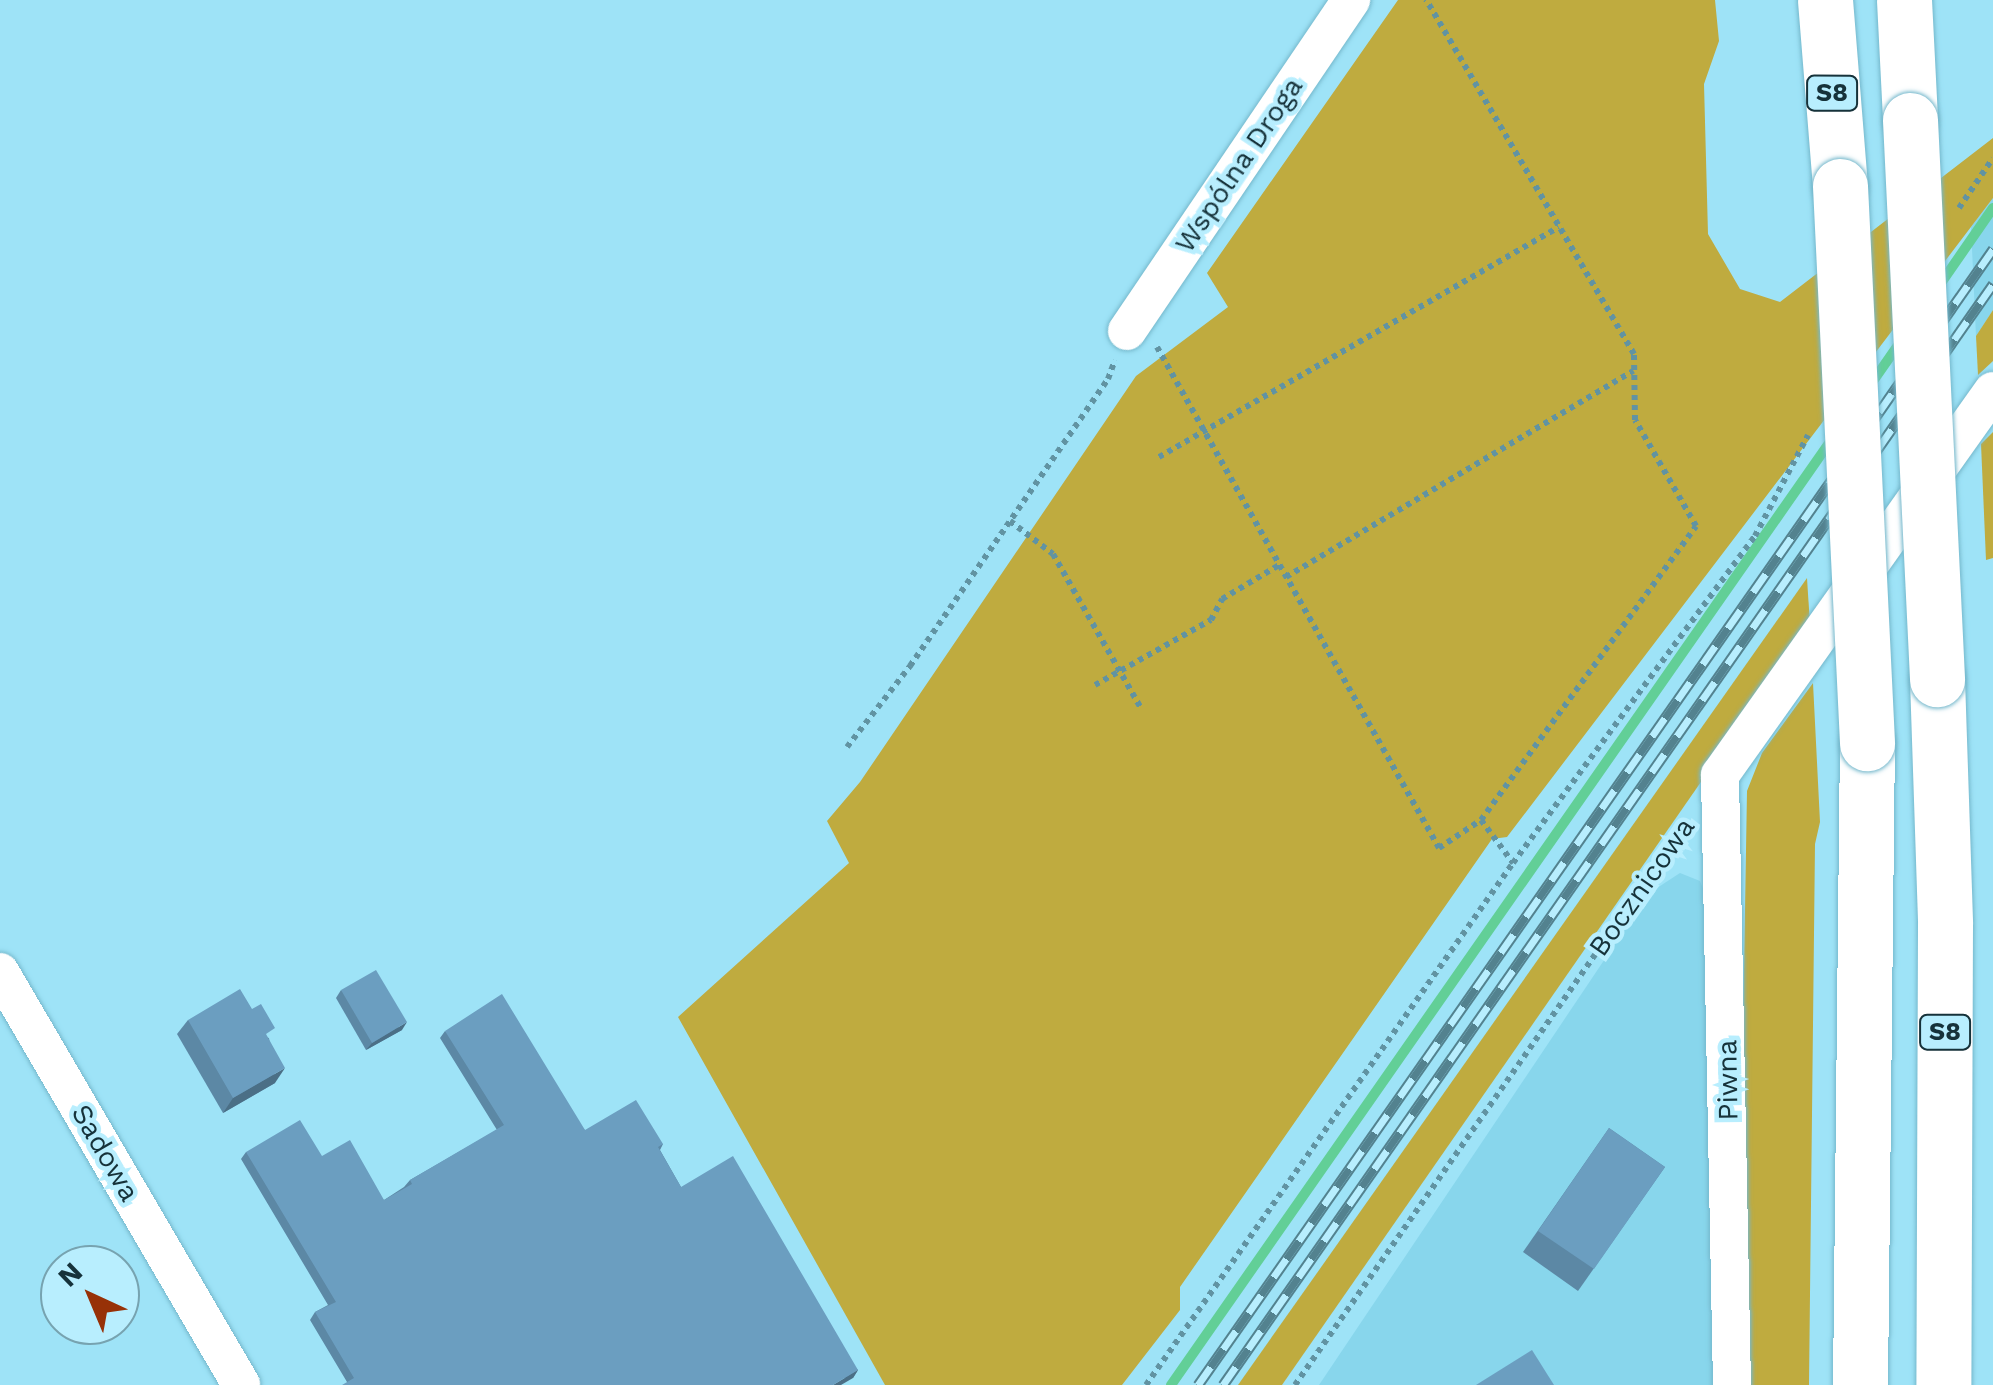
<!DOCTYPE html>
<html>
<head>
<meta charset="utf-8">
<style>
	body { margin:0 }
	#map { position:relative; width:1993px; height:1385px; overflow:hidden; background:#9ee3f7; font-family:"Work Sans",sans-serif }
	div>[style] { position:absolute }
	.built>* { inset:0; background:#88d6ec }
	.green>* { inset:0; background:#bfab3f }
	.stream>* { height:10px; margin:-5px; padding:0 5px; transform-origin:5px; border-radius:5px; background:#62cf97 }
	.path>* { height:6px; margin-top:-3px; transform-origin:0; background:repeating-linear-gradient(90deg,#6193a2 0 5px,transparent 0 10px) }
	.roads { filter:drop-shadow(0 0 2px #75b8cc) drop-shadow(0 0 2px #75b8cc) }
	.minor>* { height:38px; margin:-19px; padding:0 19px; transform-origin:19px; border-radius:19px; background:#fff }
	.motorway>* { height:55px; margin:-27.5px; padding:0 27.5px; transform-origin:27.5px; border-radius:27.5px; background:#fff }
	.rail>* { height:11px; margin-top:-5.5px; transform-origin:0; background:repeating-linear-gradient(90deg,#b8eefe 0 22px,#53828f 0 44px); box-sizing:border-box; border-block:2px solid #53828f }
	.bridges { filter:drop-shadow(0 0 2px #75b8cc) drop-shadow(0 0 2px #75b8cc) }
	.motorway-bridge>* { height:55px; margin:-27.5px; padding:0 27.5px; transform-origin:27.5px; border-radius:27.5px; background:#fff }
	.wall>* { inset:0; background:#5c88a5 }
	.shaded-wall>* { inset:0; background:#4b6f86 }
	.building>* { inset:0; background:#6b9ec0 }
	span { translate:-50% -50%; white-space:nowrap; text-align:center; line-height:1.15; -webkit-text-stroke:9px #b8eefe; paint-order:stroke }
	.shield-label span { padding:2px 8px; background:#b8eefe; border:2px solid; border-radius:8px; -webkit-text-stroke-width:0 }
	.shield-label { font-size:25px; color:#16323a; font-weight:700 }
	.street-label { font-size:28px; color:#16323a }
	.north { position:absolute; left:40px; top:1245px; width:100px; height:100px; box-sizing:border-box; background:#b8eefe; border:2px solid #77a3b0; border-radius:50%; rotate:316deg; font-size:28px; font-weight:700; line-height:40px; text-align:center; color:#16323a }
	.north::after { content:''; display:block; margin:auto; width:35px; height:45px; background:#973107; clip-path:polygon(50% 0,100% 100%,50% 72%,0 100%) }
</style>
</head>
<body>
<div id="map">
	<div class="built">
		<i style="clip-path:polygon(1993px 198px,1993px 310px,1976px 336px,1971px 227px)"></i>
		<i style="clip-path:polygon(1680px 873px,1700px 881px,1709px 904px,1715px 1385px,1319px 1385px,1629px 923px,1657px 888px)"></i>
	</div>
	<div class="green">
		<i style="clip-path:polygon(1398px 0,1715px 0,1719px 41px,1704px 84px,1708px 234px,1740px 289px,1780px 302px,1993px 138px,1993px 198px,1507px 837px,1492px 839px,1180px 1287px,1180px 1310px,1122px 1385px,885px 1385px,678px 1017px,849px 863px,827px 821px,860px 782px,1136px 376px,1228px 307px,1207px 273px)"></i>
		<i style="clip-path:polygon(1993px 310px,1993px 361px,1978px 375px,1976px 336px)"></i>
		<i style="clip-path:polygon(1993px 432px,1993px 558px,1986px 560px,1981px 444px)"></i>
		<i style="clip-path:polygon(1807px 578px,1810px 625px,1282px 1385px,1238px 1385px)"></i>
		<i style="clip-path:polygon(1813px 683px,1820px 822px,1815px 844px,1809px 1385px,1750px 1385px,1743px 1031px,1747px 791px,1762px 753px)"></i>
	</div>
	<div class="stream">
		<i style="left:1939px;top:286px;width:95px;rotate:-55.3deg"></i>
		<i style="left:1871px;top:384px;width:52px;rotate:-55.1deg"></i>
		<i style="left:1171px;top:1385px;width:1154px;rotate:-55.06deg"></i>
	</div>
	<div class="path">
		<i style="left:1959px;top:208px;width:60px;rotate:-55.8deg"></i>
		<i style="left:1157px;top:347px;width:575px;rotate:60.63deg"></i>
		<i style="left:1439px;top:848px;width:50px;rotate:-33.7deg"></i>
		<i style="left:1481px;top:820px;width:364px;rotate:-53.8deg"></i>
		<i style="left:1696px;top:526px;width:122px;rotate:-119.9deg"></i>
		<i style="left:1635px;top:420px;width:66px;rotate:-90.9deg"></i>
		<i style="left:1634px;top:354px;width:411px;rotate:-120.4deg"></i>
		<i style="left:1159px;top:457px;width:461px;rotate:-29.9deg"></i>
		<i style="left:1010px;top:521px;width:54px;rotate:37.5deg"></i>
		<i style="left:1053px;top:554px;width:177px;rotate:60.3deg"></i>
		<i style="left:1286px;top:577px;width:404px;rotate:-30.7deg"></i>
		<i style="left:1095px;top:685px;width:133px;rotate:-29.3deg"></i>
		<i style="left:1211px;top:620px;width:24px;rotate:-62deg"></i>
		<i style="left:1222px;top:599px;width:66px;rotate:-30.8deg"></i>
		<i style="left:847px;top:747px;width:103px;rotate:-52.1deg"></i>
		<i style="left:910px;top:666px;width:349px;rotate:-55.4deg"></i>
		<i style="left:1108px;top:379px;width:20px;rotate:-70deg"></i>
		<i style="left:1481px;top:820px;width:54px;rotate:53.3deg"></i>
		<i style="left:1146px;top:1385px;width:638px;rotate:-54.89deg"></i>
		<i style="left:1513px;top:863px;width:407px;rotate:-53.5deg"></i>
		<i style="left:1755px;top:536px;width:114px;rotate:-62.3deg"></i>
		<i style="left:1295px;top:1385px;width:684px;rotate:-55.12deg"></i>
	</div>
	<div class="roads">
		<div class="minor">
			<i style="left:1127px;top:331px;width:400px;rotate:-55.9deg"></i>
			<i style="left:0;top:972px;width:478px;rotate:59.7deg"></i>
			<i style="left:1732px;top:1385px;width:610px;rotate:-91.13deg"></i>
			<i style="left:1720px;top:775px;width:471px;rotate:-54.6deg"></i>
		</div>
		<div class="motorway">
			<i style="left:1825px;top:0;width:187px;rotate:85.4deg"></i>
			<i style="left:1904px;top:0;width:120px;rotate:87.1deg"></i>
			<i style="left:1937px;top:679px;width:245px;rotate:88.1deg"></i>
			<i style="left:1945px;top:924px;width:461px;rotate:90.2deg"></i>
			<i style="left:1860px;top:1385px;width:642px;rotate:-89.38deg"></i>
		</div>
	</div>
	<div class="rail">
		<i style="left:1198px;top:1385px;width:1387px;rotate:-55.01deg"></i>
		<i style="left:1223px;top:1385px;width:1344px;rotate:-55.03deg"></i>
	</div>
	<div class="bridges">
		<div class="motorway-bridge">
			<i style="left:1910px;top:120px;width:560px;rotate:87.23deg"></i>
			<i style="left:1840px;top:186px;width:558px;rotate:87.22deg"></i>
		</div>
	</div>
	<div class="wall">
		<i style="clip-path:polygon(341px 990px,402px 1030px,366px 1050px,336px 998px)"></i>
		<i style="clip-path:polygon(188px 1020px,269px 1038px,275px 1083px,223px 1113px,177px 1034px)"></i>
		<i style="clip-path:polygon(445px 1031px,585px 1130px,663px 1144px,660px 1150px,681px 1187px,858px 1370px,853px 1378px,347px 1382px,310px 1320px,315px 1312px,328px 1305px,241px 1159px,246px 1152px,322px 1156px,384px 1200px,404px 1187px,410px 1180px,497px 1130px,440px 1038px)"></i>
		<i style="clip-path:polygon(1609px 1128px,1665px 1167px,1578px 1291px,1523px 1252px)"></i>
	</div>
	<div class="shaded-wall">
		<i style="clip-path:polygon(407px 1022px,402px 1030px,366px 1050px,372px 1043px)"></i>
		<i style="clip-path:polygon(285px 1068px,275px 1083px,223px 1113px,233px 1098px)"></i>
		<i style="clip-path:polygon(858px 1370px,853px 1378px,841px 1385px,833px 1385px)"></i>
	</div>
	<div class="building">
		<i style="clip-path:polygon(376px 970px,407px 1022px,372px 1043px,341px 990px)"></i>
		<i style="clip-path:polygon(240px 989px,252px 1009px,261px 1004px,275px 1028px,266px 1034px,285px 1068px,233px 1098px,188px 1020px)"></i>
		<i style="clip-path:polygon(502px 994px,585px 1130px,636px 1100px,663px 1144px,658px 1147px,681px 1187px,733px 1156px,858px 1370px,833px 1385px,342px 1385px,354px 1378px,315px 1312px,336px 1302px,246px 1152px,300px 1120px,322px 1156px,350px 1140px,384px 1200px,412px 1184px,410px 1180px,504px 1125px,445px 1031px)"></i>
		<i style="clip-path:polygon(1609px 1128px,1665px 1167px,1594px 1269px,1538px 1231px)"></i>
		<i style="clip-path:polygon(1532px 1350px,1554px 1385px,1476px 1385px)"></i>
	</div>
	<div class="shield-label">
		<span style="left:1832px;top:93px">S8</span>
		<span style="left:1945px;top:1032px">S8</span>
	</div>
	<div class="street-label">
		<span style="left:1239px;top:165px;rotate:-56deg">Wspólna Droga</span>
		<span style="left:1642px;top:887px;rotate:-55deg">Bocznicowa</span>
		<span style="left:1728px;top:1080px;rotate:-91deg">Piwna</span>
		<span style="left:105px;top:1153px;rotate:60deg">Sadowa</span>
	</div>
	<div class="north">N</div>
</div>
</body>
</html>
